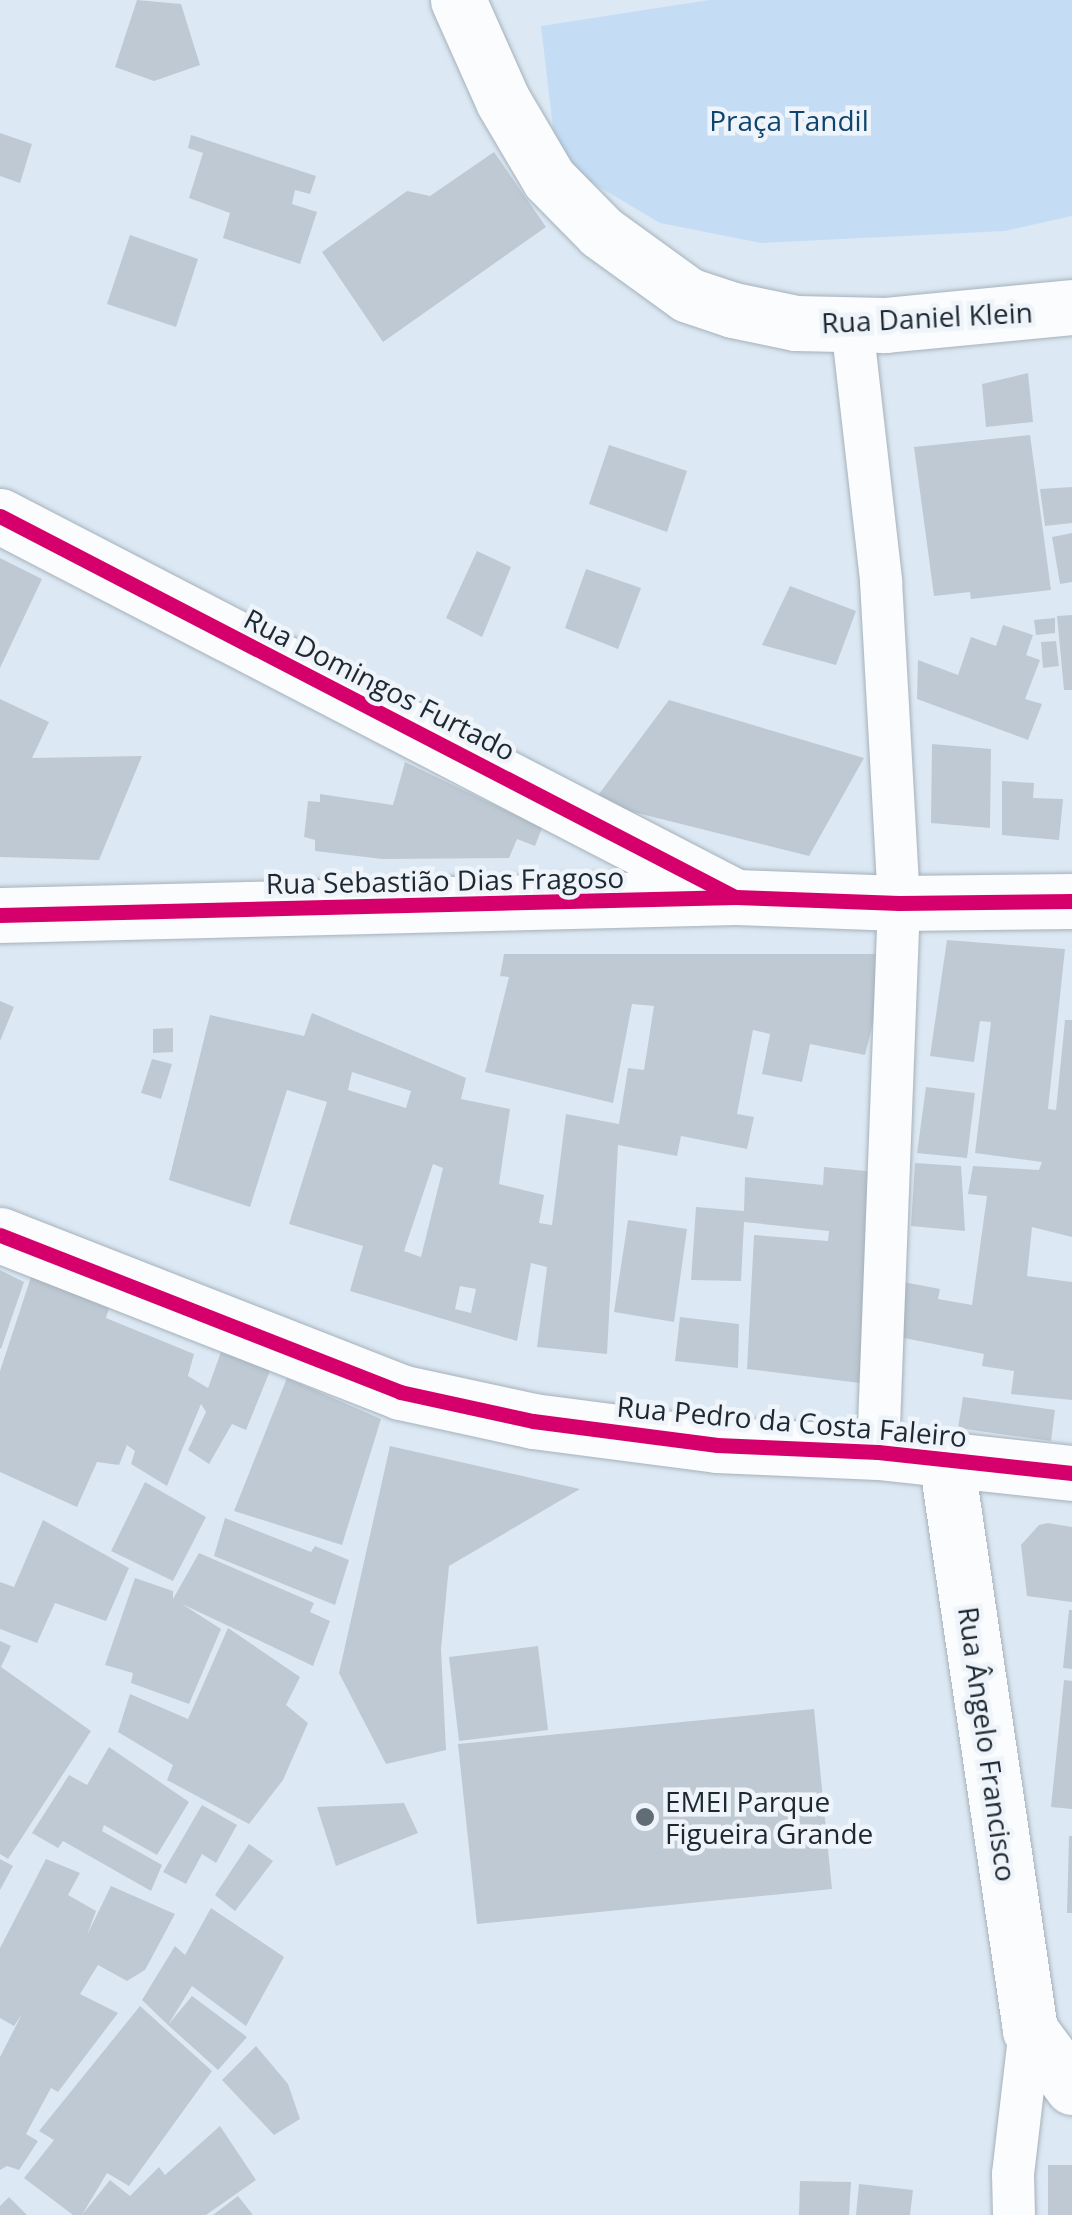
<!DOCTYPE html>
<html>
<head>
<meta charset="utf-8">
<style>
	body { margin:0 }
	#map { position:relative; width:1072px; height:2215px; overflow:hidden; background:#dce9f4; font-family:"Open Sans",sans-serif }
	div>[style] { position:absolute }
	.green>* { inset:0; background:#c4ddf5 }
	.building>* { inset:0; background:#bec9d3 }
	.roads { filter:drop-shadow(0 0 2px #a6b1ba) drop-shadow(0 0 2px #a6b1ba) }
	.lane>* { height:42px; margin:-21px; padding:0 21px; transform-origin:21px; border-radius:21px; background:#fafcfd }
	.street>* { height:55px; margin:-27.5px; padding:0 27.5px; transform-origin:27.5px; border-radius:27.5px; background:#fafcfd }
	.cycleway>* { height:15px; margin:-7.5px; padding:0 7.5px; transform-origin:7.5px; border-radius:7.5px; background:#d6006c }
	.dots>* { width:28px; height:28px; translate:-50% -50%; box-sizing:border-box; border:5px solid #eef4f9; border-radius:50% }
	span { translate:-50% -50%; white-space:nowrap; text-align:center; line-height:1.15; -webkit-text-stroke:9px #eef4f9; paint-order:stroke }
	.park-label { font-size:28px; color:#0e456f }
	.street-label { font-size:28px; color:#1d2832 }
	.poi-label { font-size:28px; color:#1d2832 }
	.left { translate:0 -50%; text-align:left }
</style>
</head>
<body>
<div id="map">
	<div class="green">
		<i style="clip-path:polygon(709px 0,1072px 0,1072px 216px,1005px 231px,761px 243px,660px 223px,557px 162px,541px 26px)"></i>
	</div>
	<div class="building">
		<i style="clip-path:polygon(137px 0,181px 4px,200px 65px,154px 81px,115px 67px)"></i>
		<i style="clip-path:polygon(0 133px,32px 144px,20px 183px,0 176px)"></i>
		<i style="clip-path:polygon(191px 135px,316px 176px,310px 194px,295px 190px,292px 204px,317px 212px,300px 264px,223px 238px,230px 213px,189px 198px,203px 153px,188px 148px)"></i>
		<i style="clip-path:polygon(494px 152px,546px 227px,383px 342px,322px 252px,407px 191px,430px 196px)"></i>
		<i style="clip-path:polygon(130px 235px,198px 259px,176px 327px,107px 304px)"></i>
		<i style="clip-path:polygon(1028px 373px,1033px 422px,986px 427px,982px 384px)"></i>
		<i style="clip-path:polygon(1030px 435px,1051px 590px,971px 599px,970px 592px,934px 596px,914px 447px)"></i>
		<i style="clip-path:polygon(609px 445px,687px 471px,667px 532px,589px 504px)"></i>
		<i style="clip-path:polygon(1072px 487px,1072px 523px,1045px 526px,1040px 489px)"></i>
		<i style="clip-path:polygon(1072px 533px,1072px 582px,1060px 584px,1052px 537px)"></i>
		<i style="clip-path:polygon(477px 551px,511px 567px,482px 637px,446px 618px)"></i>
		<i style="clip-path:polygon(0 558px,42px 579px,0 668px)"></i>
		<i style="clip-path:polygon(586px 569px,641px 588px,618px 649px,565px 628px)"></i>
		<i style="clip-path:polygon(790px 586px,856px 611px,836px 665px,762px 645px)"></i>
		<i style="clip-path:polygon(1072px 615px,1072px 690px,1064px 690px,1057px 616px)"></i>
		<i style="clip-path:polygon(1055px 618px,1055px 633px,1036px 635px,1034px 620px)"></i>
		<i style="clip-path:polygon(1003px 625px,1033px 635px,1026px 655px,1040px 660px,1025px 699px,1042px 704px,1028px 740px,917px 699px,918px 660px,958px 675px,971px 637px,996px 646px)"></i>
		<i style="clip-path:polygon(1056px 641px,1059px 666px,1043px 668px,1041px 642px)"></i>
		<i style="clip-path:polygon(0 699px,49px 722px,32px 758px,142px 756px,99px 860px,0 857px)"></i>
		<i style="clip-path:polygon(669px 700px,864px 758px,809px 856px,593px 802px)"></i>
		<i style="clip-path:polygon(932px 744px,991px 749px,990px 828px,931px 823px)"></i>
		<i style="clip-path:polygon(405px 762px,542px 828px,535px 846px,517px 839px,509px 858px,382px 859px,315px 851px,315px 840px,304px 837px,308px 801px,320px 802px,320px 794px,393px 805px)"></i>
		<i style="clip-path:polygon(1002px 781px,1034px 783px,1033px 798px,1063px 799px,1059px 840px,1002px 835px)"></i>
		<i style="clip-path:polygon(947px 940px,1065px 949px,1048px 1109px,1056px 1110px,1065px 1020px,1072px 1020px,1072px 1237px,1032px 1227px,1027px 1276px,1072px 1282px,1072px 1400px,1011px 1394px,1014px 1371px,982px 1366px,984px 1354px,894px 1336px,898px 1281px,940px 1289px,938px 1299px,972px 1305px,987px 1196px,968px 1194px,973px 1166px,1039px 1170px,1042px 1162px,975px 1153px,991px 1022px,980px 1021px,974px 1062px,930px 1056px)"></i>
		<i style="clip-path:polygon(evenodd,504px 954px,890px 954px,865px 1055px,810px 1044px,802px 1082px,762px 1074px,770px 1034px,753px 1030px,737px 1114px,754px 1117px,747px 1149px,681px 1136px,677px 1156px,618px 1145px,607px 1354px,537px 1347px,547px 1267px,531px 1263px,517px 1341px,350px 1291px,363px 1246px,289px 1224px,327px 1102px,287px 1090px,250px 1207px,169px 1180px,210px 1015px,304px 1036px,312px 1013px,466px 1078px,461px 1099px,510px 1109px,499px 1184px,544px 1195px,539px 1223px,552px 1225px,566px 1114px,619px 1124px,628px 1068px,644px 1070px,654px 1006px,632px 1004px,613px 1103px,485px 1072px,509px 977px,500px 976px,504px 954px,352px 1072px,411px 1091px,406px 1108px,348px 1090px,352px 1072px,504px 954px,433px 1164px,443px 1168px,421px 1257px,404px 1251px,433px 1164px,504px 954px,460px 1286px,476px 1289px,471px 1313px,455px 1309px,460px 1286px)"></i>
		<i style="clip-path:polygon(0 1001px,14px 1007px,0 1041px)"></i>
		<i style="clip-path:polygon(173px 1028px,173px 1052px,153px 1053px,153px 1029px)"></i>
		<i style="clip-path:polygon(152px 1059px,172px 1064px,161px 1099px,141px 1093px)"></i>
		<i style="clip-path:polygon(926px 1087px,975px 1093px,967px 1158px,917px 1153px)"></i>
		<i style="clip-path:polygon(915px 1163px,961px 1166px,965px 1231px,911px 1226px)"></i>
		<i style="clip-path:polygon(824px 1167px,877px 1172px,868px 1384px,747px 1369px,754px 1235px,828px 1241px,829px 1231px,744px 1222px,741px 1281px,691px 1280px,696px 1207px,744px 1211px,745px 1177px,823px 1185px)"></i>
		<i style="clip-path:polygon(628px 1220px,687px 1229px,674px 1322px,614px 1312px)"></i>
		<i style="clip-path:polygon(0 1270px,24px 1282px,1px 1349px,0 1348px)"></i>
		<i style="clip-path:polygon(31px 1277px,109px 1308px,106px 1318px,194px 1354px,188px 1376px,208px 1388px,221px 1352px,270px 1371px,246px 1430px,232px 1424px,209px 1464px,188px 1450px,206px 1412px,201px 1404px,167px 1486px,131px 1464px,135px 1451px,127px 1445px,119px 1465px,97px 1462px,77px 1507px,0 1472px,0 1371px)"></i>
		<i style="clip-path:polygon(680px 1317px,739px 1324px,738px 1368px,675px 1361px)"></i>
		<i style="clip-path:polygon(287px 1378px,381px 1419px,342px 1545px,234px 1511px)"></i>
		<i style="clip-path:polygon(963px 1397px,1055px 1410px,1051px 1441px,958px 1428px)"></i>
		<i style="clip-path:polygon(390px 1446px,580px 1489px,449px 1566px,441px 1649px,446px 1750px,386px 1764px,339px 1673px)"></i>
		<i style="clip-path:polygon(145px 1482px,206px 1517px,173px 1581px,111px 1551px)"></i>
		<i style="clip-path:polygon(225px 1518px,311px 1552px,315px 1546px,349px 1560px,335px 1605px,214px 1556px)"></i>
		<i style="clip-path:polygon(43px 1520px,129px 1568px,106px 1621px,55px 1603px,37px 1643px,0 1629px,0 1582px,14px 1587px)"></i>
		<i style="clip-path:polygon(1048px 1523px,1072px 1527px,1072px 1602px,1027px 1596px,1021px 1545px,1039px 1525px)"></i>
		<i style="clip-path:polygon(199px 1553px,314px 1603px,310px 1612px,330px 1621px,313px 1666px,182px 1604px,221px 1629px,189px 1704px,131px 1683px,133px 1673px,105px 1665px,135px 1578px,173px 1591px,173px 1599px)"></i>
		<i style="clip-path:polygon(1069px 1610px,1072px 1610px,1072px 1669px,1063px 1668px)"></i>
		<i style="clip-path:polygon(228px 1628px,300px 1677px,286px 1705px,308px 1723px,283px 1780px,249px 1824px,167px 1780px,173px 1765px,118px 1732px,130px 1694px,188px 1719px)"></i>
		<i style="clip-path:polygon(0 1641px,11px 1646px,1px 1667px,91px 1731px,8px 1859px,0 1854px)"></i>
		<i style="clip-path:polygon(538px 1646px,548px 1730px,459px 1741px,449px 1657px)"></i>
		<i style="clip-path:polygon(1064px 1680px,1072px 1681px,1072px 1809px,1051px 1807px)"></i>
		<i style="clip-path:polygon(814px 1709px,832px 1889px,477px 1924px,458px 1744px)"></i>
		<i style="clip-path:polygon(109px 1747px,189px 1802px,157px 1855px,104px 1825px,102px 1831px,162px 1865px,151px 1891px,63px 1841px,58px 1848px,32px 1833px,69px 1775px,87px 1785px)"></i>
		<i style="clip-path:polygon(404px 1803px,418px 1833px,336px 1866px,317px 1807px)"></i>
		<i style="clip-path:polygon(202px 1805px,237px 1825px,216px 1863px,202px 1854px,186px 1884px,163px 1872px)"></i>
		<i style="clip-path:polygon(1069px 1836px,1072px 1836px,1072px 1913px,1067px 1913px)"></i>
		<i style="clip-path:polygon(249px 1844px,273px 1861px,235px 1911px,215px 1895px)"></i>
		<i style="clip-path:polygon(0 1859px,13px 1866px,0 1890px)"></i>
		<i style="clip-path:polygon(46px 1859px,80px 1873px,68px 1895px,96px 1911px,87px 1935px,111px 1886px,175px 1914px,145px 1970px,127px 1981px,98px 1965px,80px 1994px,118px 2013px,58px 2092px,51px 2088px,26px 2134px,38px 2141px,19px 2170px,7px 2166px,0 2170px,0 2057px,22px 2014px,14px 2026px,0 2018px,0 1948px)"></i>
		<i style="clip-path:polygon(211px 1908px,284px 1957px,246px 2026px,192px 1986px,168px 2025px,192px 1996px,247px 2037px,218px 2070px,168px 2025px,142px 2000px,175px 1946px,185px 1955px)"></i>
		<i style="clip-path:polygon(140px 2006px,212px 2071px,129px 2186px,107px 2173px,82px 2215px,73px 2215px,24px 2178px,54px 2140px,39px 2131px)"></i>
		<i style="clip-path:polygon(256px 2046px,288px 2084px,300px 2119px,274px 2135px,222px 2080px)"></i>
		<i style="clip-path:polygon(220px 2126px,256px 2180px,206px 2215px,82px 2215px,110px 2180px,130px 2196px,159px 2167px,165px 2175px)"></i>
		<i style="clip-path:polygon(1048px 2165px,1072px 2165px,1072px 2215px,1048px 2215px)"></i>
		<i style="clip-path:polygon(800px 2181px,851px 2182px,849px 2215px,799px 2215px)"></i>
		<i style="clip-path:polygon(859px 2184px,913px 2190px,910px 2215px,856px 2215px)"></i>
		<i style="clip-path:polygon(238px 2196px,253px 2215px,213px 2215px)"></i>
		<i style="clip-path:polygon(9px 2197px,27px 2215px,0 2215px,0 2206px)"></i>
	</div>
	<div class="roads">
		<div class="lane">
			<i style="left:852px;top:325px;width:258px;rotate:83.5deg"></i>
			<i style="left:881px;top:581px;width:323px;rotate:86.8deg"></i>
			<i style="left:899px;top:903px;width:549px;rotate:92.19deg"></i>
			<i style="left:1014px;top:2215px;width:41px;rotate:-91.4deg"></i>
			<i style="left:1013px;top:2174px;width:145px;rotate:-83.3deg"></i>
		</div>
		<div class="street">
			<i style="left:458px;top:0;width:111px;rotate:66deg"></i>
			<i style="left:503px;top:101px;width:91px;rotate:59.5deg"></i>
			<i style="left:549px;top:179px;width:74px;rotate:45.5deg"></i>
			<i style="left:601px;top:232px;width:107px;rotate:35.9deg"></i>
			<i style="left:688px;top:295px;width:47px;rotate:18.4deg"></i>
			<i style="left:733px;top:310px;width:64px;rotate:11.7deg"></i>
			<i style="left:796px;top:323px;width:89px;rotate:1.3deg"></i>
			<i style="left:885px;top:325px;width:188px;rotate:-5.5deg"></i>
			<i style="left:0;top:516px;width:822px;rotate:27.38deg"></i>
			<i style="left:0;top:915px;width:736px;rotate:-1.4deg"></i>
			<i style="left:736px;top:897px;width:163px;rotate:2.1deg"></i>
			<i style="left:899px;top:903px;width:173px;rotate:-0.7deg"></i>
			<i style="left:0;top:1235px;width:430px;rotate:21.4deg"></i>
			<i style="left:400px;top:1392px;width:136px;rotate:12.3deg"></i>
			<i style="left:533px;top:1421px;width:186px;rotate:7.4deg"></i>
			<i style="left:717px;top:1445px;width:161px;rotate:2.5deg"></i>
			<i style="left:878px;top:1452px;width:195px;rotate:6.2deg"></i>
			<i style="left:946px;top:1459px;width:577px;rotate:81.63deg"></i>
			<i style="left:1030px;top:2030px;width:71px;rotate:53.6deg"></i>
		</div>
	</div>
	<div class="cycleway">
		<i style="left:0;top:516px;width:826px;rotate:27.4deg"></i>
		<i style="left:0;top:915px;width:736px;rotate:-1.4deg"></i>
		<i style="left:736px;top:897px;width:163px;rotate:2.1deg"></i>
		<i style="left:899px;top:903px;width:173px;rotate:-0.7deg"></i>
		<i style="left:0;top:1235px;width:430px;rotate:21.4deg"></i>
		<i style="left:400px;top:1392px;width:136px;rotate:12.3deg"></i>
		<i style="left:533px;top:1421px;width:186px;rotate:7.4deg"></i>
		<i style="left:717px;top:1445px;width:161px;rotate:2.5deg"></i>
		<i style="left:878px;top:1452px;width:195px;rotate:6.2deg"></i>
	</div>
	<div class="dots">
		<i style="left:645px;top:1817px;background:#606c76"></i>
	</div>
	<div class="park-label">
		<span style="left:789px;top:120px">Praça Tandil</span>
	</div>
	<div class="street-label">
		<span style="left:927px;top:317px;rotate:-3deg">Rua Daniel Klein</span>
		<span style="left:380px;top:684px;rotate:27deg">Rua Domingos Furtado</span>
		<span style="left:445px;top:880px;rotate:-1deg">Rua Sebastião Dias Fragoso</span>
		<span style="left:792px;top:1421px;rotate:5deg">Rua Pedro da Costa Faleiro</span>
		<span style="left:988px;top:1744px;rotate:82deg">Rua Ângelo Francisco</span>
	</div>
	<div class="poi-label">
		<span class="left" style="left:665px;top:1817px">EMEI Parque<br>Figueira Grande</span>
	</div>
</div>
</body>
</html>
